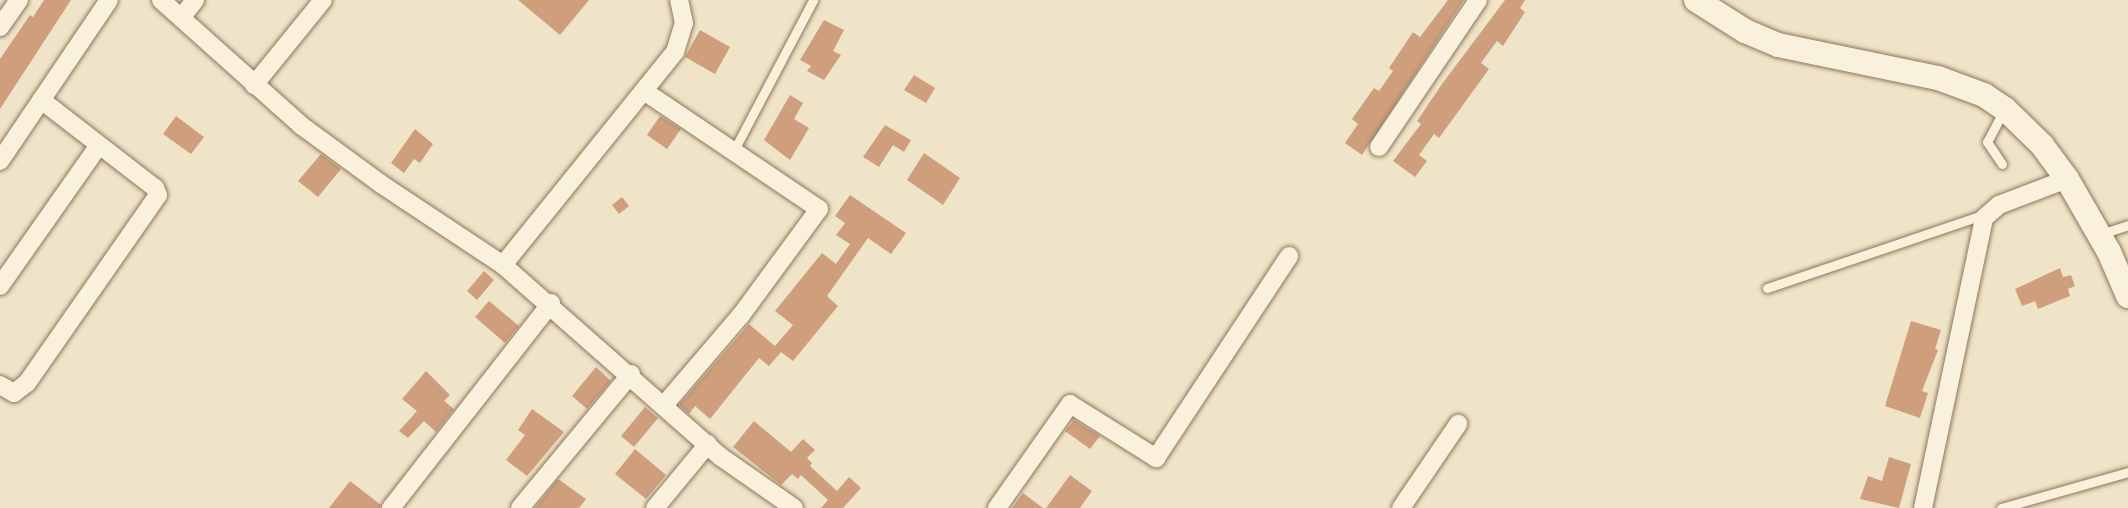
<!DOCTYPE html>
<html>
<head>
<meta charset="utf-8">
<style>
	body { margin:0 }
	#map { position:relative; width:2128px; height:508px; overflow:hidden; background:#f0e4c8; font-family:Lora,serif }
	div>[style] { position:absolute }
	.building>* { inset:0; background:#cf9f7d }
	.roads { filter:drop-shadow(0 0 2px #8d765c) drop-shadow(0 0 2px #8d765c) }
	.lane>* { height:9px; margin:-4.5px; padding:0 4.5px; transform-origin:4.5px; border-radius:4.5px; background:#faf1dc }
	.street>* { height:18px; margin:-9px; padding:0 9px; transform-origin:9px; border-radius:9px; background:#faf1dc }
	.secondary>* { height:24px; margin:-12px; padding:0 12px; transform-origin:12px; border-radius:12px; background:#faf1dc }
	span { translate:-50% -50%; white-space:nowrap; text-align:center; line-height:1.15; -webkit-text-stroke:6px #f7eed8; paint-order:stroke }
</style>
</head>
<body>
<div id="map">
	<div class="building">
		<i style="clip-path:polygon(44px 0,71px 0,0 109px,0 59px,30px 15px,33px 17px)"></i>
		<i style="clip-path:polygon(518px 0,589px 0,560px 35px)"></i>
		<i style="clip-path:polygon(1448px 0,1464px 0,1362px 155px,1345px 143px,1358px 124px,1352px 119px,1374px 88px,1379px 91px,1393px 71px,1389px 68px,1413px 32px,1420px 37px)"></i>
		<i style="clip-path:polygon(1505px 0,1525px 0,1520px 8px,1525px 12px,1503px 46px,1497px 41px,1481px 63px,1489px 69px,1439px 138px,1434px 134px,1419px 155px,1427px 161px,1415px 177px,1393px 161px,1421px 124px,1417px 121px,1442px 84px)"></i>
		<i style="clip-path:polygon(824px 20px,844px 30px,833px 51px,841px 55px,824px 80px,807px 71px,811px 66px,800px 60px)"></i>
		<i style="clip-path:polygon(700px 30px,730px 47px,715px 74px,685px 57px)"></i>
		<i style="clip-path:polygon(914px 75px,935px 88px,926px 103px,904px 90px)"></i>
		<i style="clip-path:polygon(790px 95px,803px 103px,794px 119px,809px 128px,790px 160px,764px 140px)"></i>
		<i style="clip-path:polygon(176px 116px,204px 137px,191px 154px,163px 134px)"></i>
		<i style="clip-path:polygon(660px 116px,681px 129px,667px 149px,647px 135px)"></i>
		<i style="clip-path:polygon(885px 125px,911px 140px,904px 152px,893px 145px,879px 167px,863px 157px)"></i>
		<i style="clip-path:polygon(415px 129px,433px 144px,420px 163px,414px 159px,404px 173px,391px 163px)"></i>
		<i style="clip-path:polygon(924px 153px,960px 178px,943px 205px,907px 180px)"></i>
		<i style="clip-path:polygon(321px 154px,341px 169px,318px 197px,298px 181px)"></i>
		<i style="clip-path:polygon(850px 195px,906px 233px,891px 254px,868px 238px,827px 296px,838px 306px,793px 361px,781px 352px,769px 366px,759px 358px,710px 419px,695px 406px,689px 414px,679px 405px,749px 324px,775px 346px,793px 325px,775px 311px,822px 253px,836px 264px,850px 244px,836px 235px,845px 223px,835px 216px)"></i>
		<i style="clip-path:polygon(622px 197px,629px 206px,619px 214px,612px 205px)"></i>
		<i style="clip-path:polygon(2060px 268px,2063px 277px,2071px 275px,2075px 286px,2068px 289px,2070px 296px,2038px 309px,2035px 301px,2022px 306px,2015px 289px)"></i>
		<i style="clip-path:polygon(484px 271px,494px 280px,477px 300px,467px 291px)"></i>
		<i style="clip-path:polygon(489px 301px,519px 326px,505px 343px,475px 317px)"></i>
		<i style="clip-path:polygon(1911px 321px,1941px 330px,1935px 349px,1938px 350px,1922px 391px,1928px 393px,1920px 418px,1885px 406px)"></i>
		<i style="clip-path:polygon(596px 367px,611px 381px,587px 409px,572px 396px)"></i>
		<i style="clip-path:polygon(426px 371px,450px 395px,444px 401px,454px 409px,436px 432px,424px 421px,408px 438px,399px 431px,417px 411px,402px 399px)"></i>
		<i style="clip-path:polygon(645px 407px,658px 418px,634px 447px,621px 436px)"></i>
		<i style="clip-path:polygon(532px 409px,564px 432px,527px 476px,506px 460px,525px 435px,518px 430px)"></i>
		<i style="clip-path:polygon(1074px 420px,1100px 436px,1090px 449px,1065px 431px)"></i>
		<i style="clip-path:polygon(754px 421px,791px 452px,803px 439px,815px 450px,807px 458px,812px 463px,810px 466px,837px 491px,849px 477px,861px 488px,843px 508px,821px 508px,828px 500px,801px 475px,798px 479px,792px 474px,781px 485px,733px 447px)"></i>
		<i style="clip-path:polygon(635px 449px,666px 475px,646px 499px,615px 474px)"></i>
		<i style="clip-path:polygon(1889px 457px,1911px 464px,1899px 508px,1860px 499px,1868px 476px,1882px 481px)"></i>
		<i style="clip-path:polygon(1070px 475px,1092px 491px,1080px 508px,1046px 508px)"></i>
		<i style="clip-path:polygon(558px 479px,586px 499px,579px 508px,535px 508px)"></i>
		<i style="clip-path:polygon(350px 481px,381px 505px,380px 508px,329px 508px)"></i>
		<i style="clip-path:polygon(1023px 493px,1043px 508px,1012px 508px)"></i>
	</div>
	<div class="roads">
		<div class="lane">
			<i style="left:733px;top:152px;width:172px;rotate:-62.2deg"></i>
			<i style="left:2002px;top:164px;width:27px;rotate:-124deg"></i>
			<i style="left:1987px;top:142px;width:36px;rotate:-62deg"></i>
			<i style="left:2104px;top:240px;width:11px;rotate:-56deg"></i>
			<i style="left:2110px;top:231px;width:19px;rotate:-18deg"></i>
			<i style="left:1767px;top:288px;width:230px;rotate:-18.7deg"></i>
			<i style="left:2001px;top:508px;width:132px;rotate:-15.8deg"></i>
		</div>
		<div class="street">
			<i style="left:161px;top:0;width:189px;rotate:41.8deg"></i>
			<i style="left:302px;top:126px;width:98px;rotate:36.3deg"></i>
			<i style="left:381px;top:184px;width:146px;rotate:33.6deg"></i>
			<i style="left:503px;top:265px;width:290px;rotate:41.4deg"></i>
			<i style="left:721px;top:457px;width:89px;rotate:34.9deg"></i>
			<i style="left:181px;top:18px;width:23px;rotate:-52deg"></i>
			<i style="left:0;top:27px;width:33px;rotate:-55deg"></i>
			<i style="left:254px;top:85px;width:109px;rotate:-50.9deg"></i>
			<i style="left:644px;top:91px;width:211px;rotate:34deg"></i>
			<i style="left:819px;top:209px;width:132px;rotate:126.3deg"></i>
			<i style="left:741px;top:315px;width:117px;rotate:130.5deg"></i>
			<i style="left:1379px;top:147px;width:177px;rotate:-56deg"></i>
			<i style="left:0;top:161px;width:194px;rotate:-55.9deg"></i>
			<i style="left:503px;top:265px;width:274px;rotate:-51.1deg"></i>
			<i style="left:675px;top:52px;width:30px;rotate:-73deg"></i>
			<i style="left:684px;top:23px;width:24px;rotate:-102deg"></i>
			<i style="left:0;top:286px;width:172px;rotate:-54.9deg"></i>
			<i style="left:0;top:385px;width:16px;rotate:30deg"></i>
			<i style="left:14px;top:393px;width:16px;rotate:-38deg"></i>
			<i style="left:27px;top:383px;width:229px;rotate:-55.1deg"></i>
			<i style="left:158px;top:195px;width:8px;rotate:-113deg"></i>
			<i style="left:155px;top:188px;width:144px;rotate:-142.3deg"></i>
			<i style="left:391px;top:508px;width:260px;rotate:-52deg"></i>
			<i style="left:520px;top:508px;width:174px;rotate:-50.4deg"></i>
			<i style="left:655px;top:508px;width:83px;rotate:-50.4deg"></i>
			<i style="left:997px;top:508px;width:127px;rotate:-54.9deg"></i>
			<i style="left:1070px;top:404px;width:102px;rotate:32.1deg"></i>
			<i style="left:1156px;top:458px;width:242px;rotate:-56.6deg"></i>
			<i style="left:1401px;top:508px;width:102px;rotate:-55.8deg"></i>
			<i style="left:1923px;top:508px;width:296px;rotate:-78.1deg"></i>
			<i style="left:1984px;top:218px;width:20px;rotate:-41deg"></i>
			<i style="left:1999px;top:205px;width:73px;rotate:-20.9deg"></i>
		</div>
		<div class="secondary">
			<i style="left:1696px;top:0;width:58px;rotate:32.3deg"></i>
			<i style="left:1745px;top:31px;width:36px;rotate:23deg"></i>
			<i style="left:1778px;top:45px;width:163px;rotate:11.7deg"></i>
			<i style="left:1938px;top:78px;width:49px;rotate:20.3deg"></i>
			<i style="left:1984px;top:95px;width:25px;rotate:34deg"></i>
			<i style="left:2005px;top:109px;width:52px;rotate:44.2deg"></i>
			<i style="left:2042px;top:145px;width:42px;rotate:53.7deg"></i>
			<i style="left:2067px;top:179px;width:84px;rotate:60.1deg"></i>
			<i style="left:2109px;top:252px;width:48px;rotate:66.6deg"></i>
		</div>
	</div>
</div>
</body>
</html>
